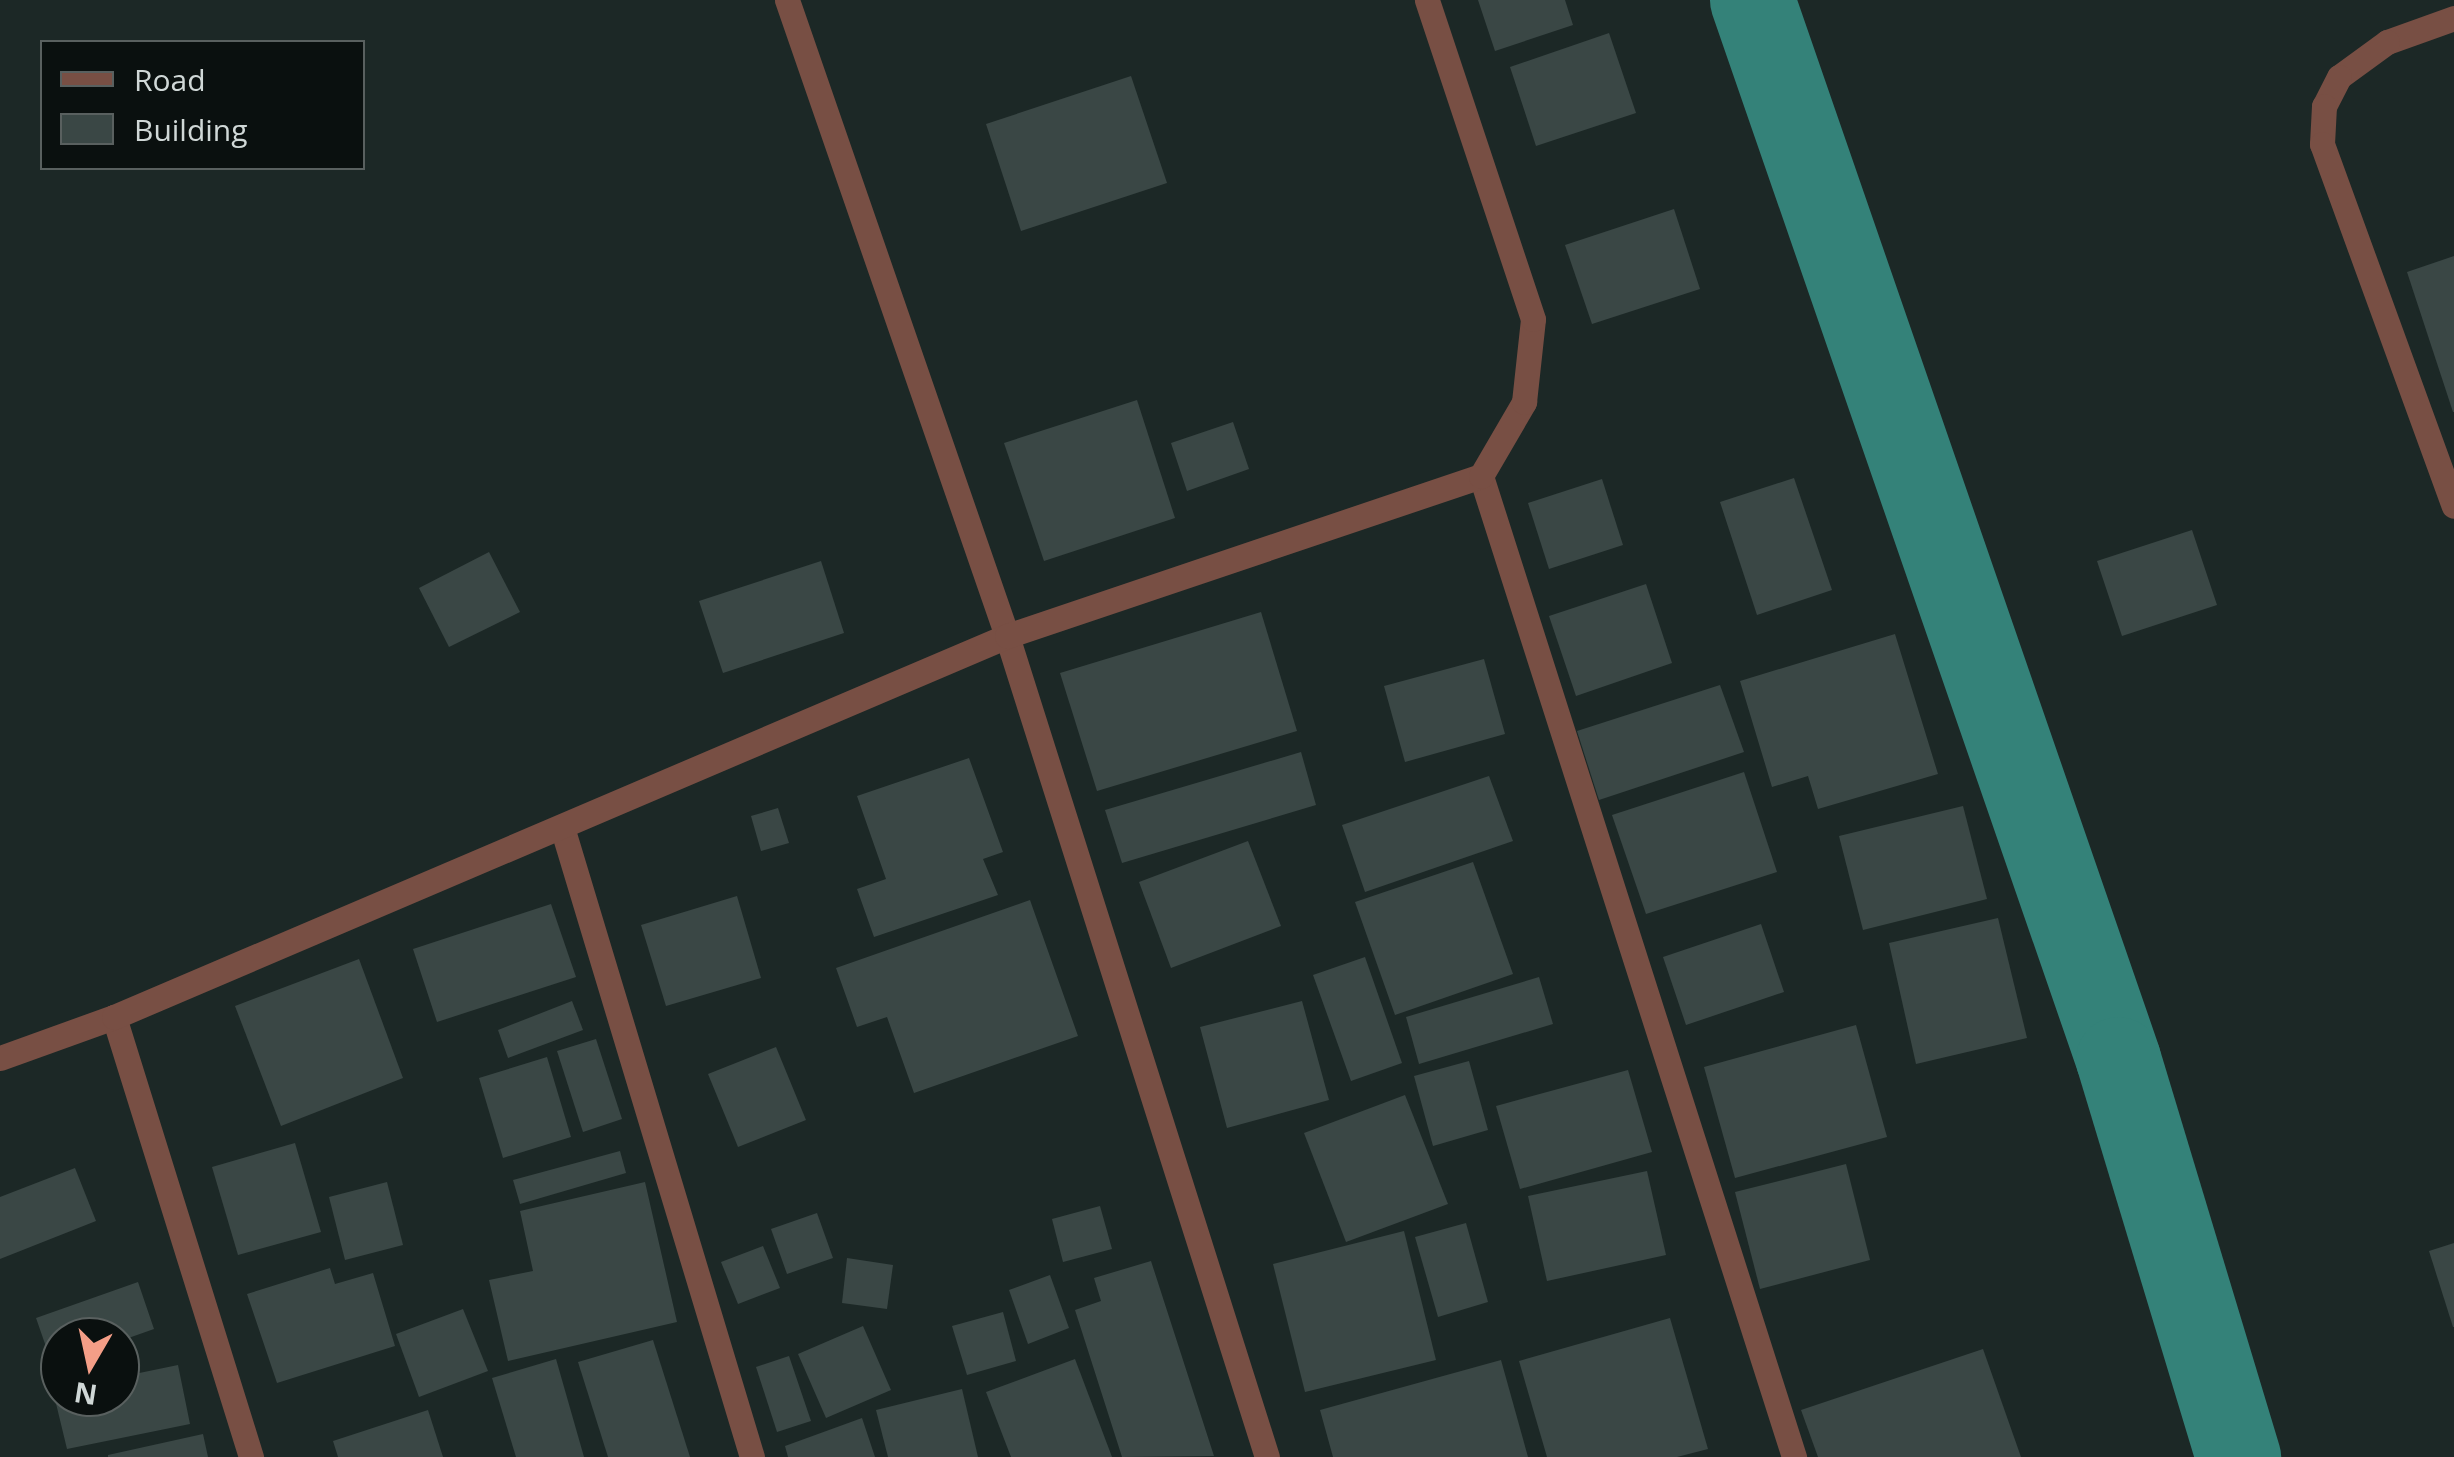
<!DOCTYPE html>
<html>
<head>
<meta charset="utf-8">
<style>
	body { margin:0 }
	#map { position:relative; width:2454px; height:1457px; overflow:hidden; background:#1c2826; font-family:"Open Sans",sans-serif }
	div>[style] { position:absolute }
	.canal>* { height:85px; margin:-42.5px; padding:0 42.5px; transform-origin:42.5px; border-radius:42.5px; background:#348279 }
	.building>* { inset:0; background:#3a4745 }
	.minor>* { height:25px; margin:-12.5px; padding:0 12.5px; transform-origin:12.5px; border-radius:12.5px; background:#784f44 }
	span { translate:-50% -50%; white-space:nowrap; text-align:center; line-height:1.15; -webkit-text-stroke:9px #0a100f; paint-order:stroke }
	.legend { position:absolute; left:40px; top:40px; width:325px; height:130px; box-sizing:border-box; background:#0a100f; border:2px solid #59605f; margin:0; padding:12px 18px; list-style:none; font-size:30px; color:#d0d8d7 }
	.legend li { display:flex; align-items:center; gap:20px; height:50px }
	.legend b { width:50px; border:2px solid #59605f }
	.north { position:absolute; left:40px; top:1317px; width:100px; height:100px; box-sizing:border-box; background:#0a100f; border:2px solid #59605f; border-radius:50%; rotate:189deg; font-size:28px; font-weight:700; line-height:40px; text-align:center; color:#d0d8d7 }
	.north::after { content:''; display:block; margin:auto; width:35px; height:45px; background:#f49e87; clip-path:polygon(50% 0,100% 100%,50% 72%,0 100%) }
</style>
</head>
<body>
<div id="map">
	<div class="canal">
		<i style="left:1752px;top:0;width:1120px;rotate:70.93deg"></i>
		<i style="left:2118px;top:1059px;width:416px;rotate:73.2deg"></i>
	</div>
	<div class="building">
		<i style="clip-path:polygon(1478px 0,1565px 0,1573px 25px,1495px 51px)"></i>
		<i style="clip-path:polygon(1609px 33px,1636px 113px,1536px 146px,1510px 67px)"></i>
		<i style="clip-path:polygon(1131px 76px,1167px 183px,1021px 231px,986px 124px)"></i>
		<i style="clip-path:polygon(1674px 209px,1700px 289px,1592px 324px,1565px 245px)"></i>
		<i style="clip-path:polygon(2454px 256px,2454px 412px,2453px 412px,2407px 272px)"></i>
		<i style="clip-path:polygon(1137px 400px,1175px 518px,1044px 561px,1004px 443px)"></i>
		<i style="clip-path:polygon(1233px 422px,1249px 469px,1187px 491px,1171px 443px)"></i>
		<i style="clip-path:polygon(1794px 478px,1832px 590px,1757px 615px,1720px 502px)"></i>
		<i style="clip-path:polygon(1602px 479px,1623px 545px,1549px 569px,1528px 503px)"></i>
		<i style="clip-path:polygon(2192px 530px,2217px 605px,2122px 636px,2097px 561px)"></i>
		<i style="clip-path:polygon(489px 552px,520px 612px,449px 647px,419px 588px)"></i>
		<i style="clip-path:polygon(821px 561px,844px 633px,723px 673px,699px 601px)"></i>
		<i style="clip-path:polygon(1646px 584px,1672px 663px,1576px 696px,1549px 616px)"></i>
		<i style="clip-path:polygon(1261px 612px,1297px 731px,1097px 791px,1060px 673px)"></i>
		<i style="clip-path:polygon(1895px 634px,1938px 774px,1818px 809px,1808px 776px,1772px 787px,1740px 681px)"></i>
		<i style="clip-path:polygon(1484px 659px,1505px 734px,1405px 762px,1384px 686px)"></i>
		<i style="clip-path:polygon(1720px 685px,1744px 752px,1599px 800px,1577px 731px)"></i>
		<i style="clip-path:polygon(1301px 752px,1316px 805px,1122px 863px,1105px 810px)"></i>
		<i style="clip-path:polygon(969px 758px,1003px 852px,983px 859px,998px 895px,874px 937px,857px 889px,886px 879px,857px 796px)"></i>
		<i style="clip-path:polygon(1744px 772px,1777px 872px,1646px 914px,1612px 815px)"></i>
		<i style="clip-path:polygon(1489px 776px,1513px 841px,1365px 892px,1342px 825px)"></i>
		<i style="clip-path:polygon(1963px 806px,1987px 899px,1863px 930px,1839px 836px)"></i>
		<i style="clip-path:polygon(778px 808px,789px 843px,761px 851px,751px 816px)"></i>
		<i style="clip-path:polygon(1248px 841px,1281px 926px,1171px 968px,1139px 882px)"></i>
		<i style="clip-path:polygon(1473px 862px,1513px 974px,1395px 1015px,1355px 902px)"></i>
		<i style="clip-path:polygon(737px 896px,761px 978px,666px 1006px,641px 925px)"></i>
		<i style="clip-path:polygon(1030px 900px,1078px 1036px,914px 1093px,887px 1017px,857px 1027px,836px 968px)"></i>
		<i style="clip-path:polygon(551px 904px,576px 977px,437px 1022px,413px 949px)"></i>
		<i style="clip-path:polygon(1998px 918px,2027px 1038px,1916px 1064px,1889px 943px)"></i>
		<i style="clip-path:polygon(1761px 924px,1784px 992px,1686px 1025px,1663px 957px)"></i>
		<i style="clip-path:polygon(1365px 957px,1402px 1063px,1351px 1081px,1313px 975px)"></i>
		<i style="clip-path:polygon(359px 959px,403px 1078px,281px 1126px,235px 1006px)"></i>
		<i style="clip-path:polygon(1539px 977px,1553px 1024px,1419px 1064px,1406px 1017px)"></i>
		<i style="clip-path:polygon(572px 1001px,583px 1030px,508px 1058px,498px 1030px)"></i>
		<i style="clip-path:polygon(1302px 1001px,1329px 1100px,1227px 1128px,1200px 1027px)"></i>
		<i style="clip-path:polygon(1856px 1025px,1887px 1137px,1735px 1178px,1704px 1067px)"></i>
		<i style="clip-path:polygon(596px 1039px,622px 1119px,583px 1132px,557px 1051px)"></i>
		<i style="clip-path:polygon(776px 1047px,806px 1120px,738px 1147px,708px 1074px)"></i>
		<i style="clip-path:polygon(547px 1057px,571px 1137px,503px 1158px,479px 1078px)"></i>
		<i style="clip-path:polygon(1469px 1061px,1488px 1130px,1433px 1146px,1414px 1076px)"></i>
		<i style="clip-path:polygon(1628px 1070px,1652px 1152px,1520px 1189px,1496px 1106px)"></i>
		<i style="clip-path:polygon(1405px 1095px,1448px 1204px,1346px 1242px,1304px 1133px)"></i>
		<i style="clip-path:polygon(295px 1143px,321px 1232px,238px 1255px,212px 1167px)"></i>
		<i style="clip-path:polygon(620px 1151px,626px 1173px,520px 1204px,513px 1180px)"></i>
		<i style="clip-path:polygon(1846px 1164px,1870px 1260px,1760px 1289px,1735px 1192px)"></i>
		<i style="clip-path:polygon(75px 1168px,96px 1221px,0 1259px,0 1197px)"></i>
		<i style="clip-path:polygon(1647px 1171px,1666px 1255px,1547px 1281px,1528px 1196px)"></i>
		<i style="clip-path:polygon(387px 1182px,403px 1245px,345px 1260px,329px 1197px)"></i>
		<i style="clip-path:polygon(645px 1182px,677px 1322px,508px 1361px,489px 1280px,533px 1271px,520px 1211px)"></i>
		<i style="clip-path:polygon(1100px 1206px,1112px 1249px,1063px 1262px,1052px 1219px)"></i>
		<i style="clip-path:polygon(817px 1213px,833px 1258px,787px 1274px,771px 1229px)"></i>
		<i style="clip-path:polygon(1466px 1223px,1488px 1302px,1438px 1317px,1415px 1237px)"></i>
		<i style="clip-path:polygon(1404px 1231px,1436px 1360px,1305px 1392px,1273px 1264px)"></i>
		<i style="clip-path:polygon(2454px 1243px,2454px 1327px,2453px 1327px,2429px 1251px)"></i>
		<i style="clip-path:polygon(763px 1246px,780px 1288px,738px 1304px,721px 1262px)"></i>
		<i style="clip-path:polygon(847px 1258px,893px 1265px,887px 1309px,842px 1303px)"></i>
		<i style="clip-path:polygon(1151px 1261px,1214px 1456px,1122px 1457px,1075px 1310px,1101px 1301px,1094px 1278px)"></i>
		<i style="clip-path:polygon(330px 1268px,335px 1284px,373px 1273px,395px 1346px,277px 1383px,247px 1294px)"></i>
		<i style="clip-path:polygon(1050px 1275px,1069px 1328px,1028px 1344px,1009px 1290px)"></i>
		<i style="clip-path:polygon(138px 1282px,154px 1329px,120px 1341px,60px 1337px,60px 1361px,52px 1364px,36px 1318px)"></i>
		<i style="clip-path:polygon(463px 1309px,488px 1371px,419px 1397px,396px 1334px)"></i>
		<i style="clip-path:polygon(1003px 1312px,1016px 1361px,967px 1375px,952px 1326px)"></i>
		<i style="clip-path:polygon(1670px 1318px,1708px 1449px,1677px 1457px,1547px 1457px,1519px 1361px)"></i>
		<i style="clip-path:polygon(863px 1326px,891px 1390px,826px 1418px,798px 1354px)"></i>
		<i style="clip-path:polygon(653px 1340px,690px 1457px,608px 1457px,578px 1362px)"></i>
		<i style="clip-path:polygon(1983px 1349px,2021px 1457px,1818px 1457px,1801px 1410px)"></i>
		<i style="clip-path:polygon(789px 1356px,811px 1421px,777px 1432px,756px 1367px)"></i>
		<i style="clip-path:polygon(556px 1359px,584px 1457px,516px 1457px,492px 1378px)"></i>
		<i style="clip-path:polygon(1075px 1359px,1112px 1457px,1011px 1457px,986px 1392px)"></i>
		<i style="clip-path:polygon(1501px 1360px,1528px 1457px,1333px 1457px,1320px 1410px)"></i>
		<i style="clip-path:polygon(178px 1365px,190px 1424px,67px 1449px,53px 1391px,60px 1390px,60px 1397px,120px 1397px,120px 1377px)"></i>
		<i style="clip-path:polygon(962px 1389px,978px 1457px,888px 1457px,876px 1410px)"></i>
		<i style="clip-path:polygon(428px 1410px,443px 1457px,338px 1457px,333px 1441px)"></i>
		<i style="clip-path:polygon(862px 1418px,875px 1457px,788px 1457px,785px 1446px)"></i>
		<i style="clip-path:polygon(203px 1434px,208px 1457px,108px 1457px,108px 1455px)"></i>
	</div>
	<div class="minor">
		<i style="left:787px;top:0;width:673px;rotate:70.92deg"></i>
		<i style="left:1007px;top:636px;width:861px;rotate:72.43deg"></i>
		<i style="left:2454px;top:18px;width:71px;rotate:160.3deg"></i>
		<i style="left:2387px;top:42px;width:59px;rotate:143.9deg"></i>
		<i style="left:2339px;top:77px;width:33px;rotate:117deg"></i>
		<i style="left:2324px;top:106px;width:38px;rotate:93deg"></i>
		<i style="left:2322px;top:144px;width:385px;rotate:70deg"></i>
		<i style="left:1481px;top:476px;width:1030px;rotate:72.3deg"></i>
		<i style="left:562px;top:827px;width:658px;rotate:73.22deg"></i>
		<i style="left:114px;top:1017px;width:461px;rotate:72.7deg"></i>
		<i style="left:0;top:1058px;width:121px;rotate:-19.8deg"></i>
		<i style="left:114px;top:1017px;width:971px;rotate:-23.11deg"></i>
		<i style="left:1007px;top:636px;width:500px;rotate:-18.65deg"></i>
		<i style="left:1481px;top:476px;width:86px;rotate:-59.8deg"></i>
		<i style="left:1524px;top:402px;width:83px;rotate:-83.8deg"></i>
		<i style="left:1533px;top:319px;width:336px;rotate:-108.4deg"></i>
	</div>
	<ul class="legend">
	<li><b style="height:12px;background:#784f44"></b>Road</li>
	<li><b style="height:28px;background:#3a4745"></b>Building</li>
	</ul>
	<div class="north">N</div>
</div>
</body>
</html>
